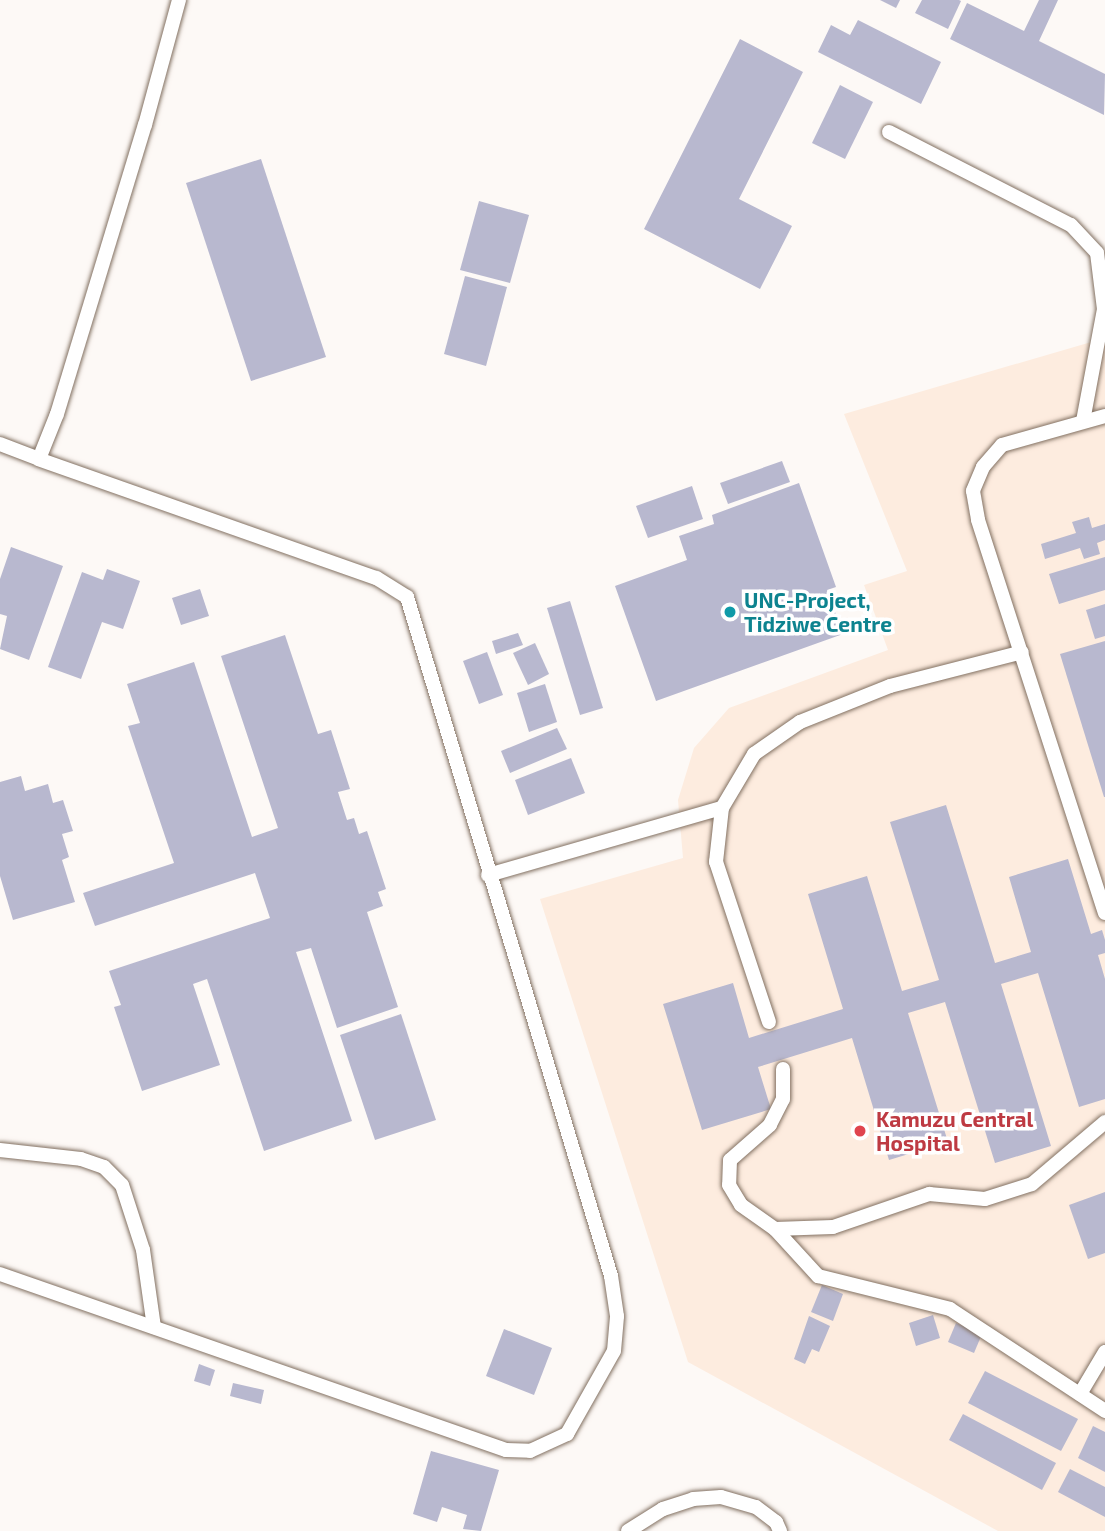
<!DOCTYPE html>
<html>
<head>
<meta charset="utf-8">
<style>
	body { margin:0 }
	#map { position:relative; width:1105px; height:1531px; overflow:hidden; background:#fdf9f6; font-family:"Exo 2",sans-serif }
	div>[style] { position:absolute }
	.built>* { inset:0; background:#fdecdf }
	.building>* { inset:0; background:#b8b8cf }
	.roads { filter:drop-shadow(0 0 2px #827061) drop-shadow(0 0 2px #827061) }
	.lane>* { height:14px; margin:-7px; padding:0 7px; transform-origin:7px; border-radius:7px; background:#fff }
	.dots>* { width:19px; height:19px; translate:-50% -50%; box-sizing:border-box; border:4px solid #fff; border-radius:50% }
	span { translate:-50% -50%; white-space:nowrap; text-align:center; line-height:1.15; -webkit-text-stroke:7px #fff; paint-order:stroke }
	.culture-label { font-size:21px; color:#0d838f; font-weight:700 }
	.left { translate:0 -50%; text-align:left }
	.health-label { font-size:21px; color:#be3a42; font-weight:700 }
</style>
</head>
<body>
<div id="map">
	<div class="built">
		<i style="clip-path:polygon(1105px 338px,1105px 1531px,998px 1531px,688px 1362px,540px 899px,683px 858px,678px 800px,694px 748px,729px 708px,888px 650px,864px 585px,907px 571px,844px 414px)"></i>
	</div>
	<div class="building">
		<i style="clip-path:polygon(880px 0,900px 0,896px 8px)"></i>
		<i style="clip-path:polygon(922px 0,959px 0,961px 1px,948px 29px,915px 13px)"></i>
		<i style="clip-path:polygon(1039px 0,1058px 0,1039px 41px,1105px 74px,1104px 115px,950px 39px,967px 3px,1024px 31px)"></i>
		<i style="clip-path:polygon(858px 20px,941px 62px,921px 104px,818px 52px,831px 25px,850px 35px)"></i>
		<i style="clip-path:polygon(740px 39px,803px 72px,739px 199px,792px 226px,760px 289px,644px 229px)"></i>
		<i style="clip-path:polygon(840px 85px,873px 102px,845px 159px,812px 143px)"></i>
		<i style="clip-path:polygon(261px 159px,326px 357px,251px 381px,186px 183px)"></i>
		<i style="clip-path:polygon(479px 201px,529px 215px,510px 283px,460px 270px)"></i>
		<i style="clip-path:polygon(465px 276px,507px 287px,486px 366px,444px 354px)"></i>
		<i style="clip-path:polygon(782px 461px,790px 482px,728px 504px,720px 483px)"></i>
		<i style="clip-path:polygon(799px 483px,836px 587px,827px 590px,843px 634px,656px 701px,615px 586px,687px 560px,679px 536px,714px 524px,712px 515px)"></i>
		<i style="clip-path:polygon(692px 486px,703px 519px,648px 538px,636px 506px)"></i>
		<i style="clip-path:polygon(1089px 517px,1092px 528px,1105px 524px,1105px 540px,1097px 543px,1100px 554px,1084px 559px,1080px 548px,1045px 559px,1041px 544px,1076px 533px,1072px 522px)"></i>
		<i style="clip-path:polygon(11px 547px,63px 566px,29px 660px,0 649px,7px 616px,0 614px,0 579px)"></i>
		<i style="clip-path:polygon(1105px 557px,1105px 590px,1059px 604px,1049px 574px)"></i>
		<i style="clip-path:polygon(107px 569px,140px 581px,123px 629px,102px 622px,81px 679px,48px 667px,82px 572px,103px 580px)"></i>
		<i style="clip-path:polygon(200px 589px,209px 616px,181px 625px,172px 598px)"></i>
		<i style="clip-path:polygon(570px 601px,603px 708px,580px 715px,547px 608px)"></i>
		<i style="clip-path:polygon(1105px 604px,1105px 636px,1095px 639px,1086px 610px)"></i>
		<i style="clip-path:polygon(518px 633px,523px 645px,496px 654px,492px 641px)"></i>
		<i style="clip-path:polygon(285px 635px,318px 734px,331px 730px,350px 789px,338px 792px,347px 820px,354px 818px,359px 834px,367px 831px,386px 889px,378px 892px,383px 906px,367px 912px,398px 1007px,337px 1028px,311px 948px,296px 952px,352px 1121px,264px 1151px,207px 979px,193px 984px,220px 1065px,142px 1091px,114px 1007px,121px 1005px,109px 971px,270px 918px,255px 873px,95px 926px,83px 893px,174px 863px,128px 726px,140px 723px,127px 684px,194px 662px,252px 837px,278px 828px,221px 656px)"></i>
		<i style="clip-path:polygon(1105px 641px,1105px 797px,1104px 797px,1060px 654px)"></i>
		<i style="clip-path:polygon(535px 643px,549px 674px,528px 685px,513px 653px)"></i>
		<i style="clip-path:polygon(487px 652px,503px 695px,479px 704px,463px 661px)"></i>
		<i style="clip-path:polygon(545px 684px,557px 722px,529px 732px,517px 693px)"></i>
		<i style="clip-path:polygon(557px 728px,567px 749px,510px 773px,501px 751px)"></i>
		<i style="clip-path:polygon(571px 758px,585px 793px,528px 815px,515px 780px)"></i>
		<i style="clip-path:polygon(21px 776px,25px 791px,48px 784px,53px 803px,63px 800px,73px 831px,62px 834px,69px 857px,62px 860px,75px 902px,13px 920px,0 876px,0 782px)"></i>
		<i style="clip-path:polygon(946px 805px,995px 963px,1031px 952px,1009px 877px,1068px 859px,1091px 934px,1102px 930px,1105px 940px,1105px 953px,1098px 955px,1105px 979px,1105px 1099px,1079px 1107px,1038px 973px,1001px 984px,1051px 1146px,995px 1163px,945px 1002px,908px 1013px,948px 1142px,889px 1160px,852px 1038px,758px 1067px,771px 1109px,702px 1130px,663px 1004px,733px 983px,749px 1038px,843px 1009px,808px 894px,867px 876px,902px 991px,939px 980px,890px 822px)"></i>
		<i style="clip-path:polygon(401px 1014px,436px 1120px,375px 1140px,340px 1035px)"></i>
		<i style="clip-path:polygon(1105px 1192px,1105px 1253px,1088px 1259px,1069px 1205px)"></i>
		<i style="clip-path:polygon(822px 1285px,843px 1294px,833px 1321px,811px 1312px)"></i>
		<i style="clip-path:polygon(933px 1315px,940px 1338px,916px 1346px,909px 1323px)"></i>
		<i style="clip-path:polygon(809px 1316px,830px 1326px,819px 1352px,812px 1349px,805px 1364px,794px 1359px)"></i>
		<i style="clip-path:polygon(956px 1323px,982px 1334px,974px 1353px,948px 1342px)"></i>
		<i style="clip-path:polygon(504px 1329px,552px 1348px,534px 1395px,486px 1376px)"></i>
		<i style="clip-path:polygon(199px 1364px,215px 1370px,210px 1386px,194px 1381px)"></i>
		<i style="clip-path:polygon(985px 1371px,1078px 1419px,1061px 1451px,968px 1403px)"></i>
		<i style="clip-path:polygon(233px 1383px,264px 1390px,261px 1404px,230px 1396px)"></i>
		<i style="clip-path:polygon(963px 1414px,1056px 1463px,1042px 1490px,949px 1440px)"></i>
		<i style="clip-path:polygon(1093px 1426px,1105px 1432px,1105px 1472px,1078px 1458px)"></i>
		<i style="clip-path:polygon(431px 1451px,499px 1470px,481px 1531px,463px 1529px,467px 1515px,442px 1507px,437px 1522px,413px 1514px)"></i>
		<i style="clip-path:polygon(1070px 1469px,1105px 1487px,1105px 1517px,1058px 1492px)"></i>
	</div>
	<div class="roads">
		<div class="lane">
			<i style="left:889px;top:132px;width:204px;rotate:27.1deg"></i>
			<i style="left:1071px;top:225px;width:38px;rotate:47deg"></i>
			<i style="left:1097px;top:253px;width:56px;rotate:82.9deg"></i>
			<i style="left:1104px;top:309px;width:114px;rotate:100.6deg"></i>
			<i style="left:1105px;top:416px;width:107px;rotate:164.3deg"></i>
			<i style="left:1002px;top:445px;width:29px;rotate:131deg"></i>
			<i style="left:983px;top:467px;width:26px;rotate:113deg"></i>
			<i style="left:973px;top:491px;width:29px;rotate:80deg"></i>
			<i style="left:978px;top:520px;width:413px;rotate:72.1deg"></i>
			<i style="left:0;top:444px;width:42px;rotate:21deg"></i>
			<i style="left:39px;top:459px;width:48px;rotate:-68.2deg"></i>
			<i style="left:57px;top:414px;width:302px;rotate:-73.1deg"></i>
			<i style="left:145px;top:125px;width:130px;rotate:-74.8deg"></i>
			<i style="left:488px;top:875px;width:243px;rotate:-16deg"></i>
			<i style="left:769px;top:1022px;width:169px;rotate:-108.3deg"></i>
			<i style="left:716px;top:862px;width:54px;rotate:-83.7deg"></i>
			<i style="left:722px;top:808px;width:63px;rotate:-59.3deg"></i>
			<i style="left:754px;top:754px;width:56px;rotate:-34.8deg"></i>
			<i style="left:800px;top:722px;width:97px;rotate:-21.8deg"></i>
			<i style="left:890px;top:686px;width:136px;rotate:-14.4deg"></i>
			<i style="left:783px;top:1069px;width:30px;rotate:90deg"></i>
			<i style="left:783px;top:1099px;width:29px;rotate:117deg"></i>
			<i style="left:770px;top:1125px;width:53px;rotate:138.8deg"></i>
			<i style="left:730px;top:1160px;width:25px;rotate:92deg"></i>
			<i style="left:729px;top:1185px;width:23px;rotate:59deg"></i>
			<i style="left:741px;top:1205px;width:42px;rotate:35.2deg"></i>
			<i style="left:775px;top:1229px;width:64px;rotate:47.5deg"></i>
			<i style="left:818px;top:1276px;width:136px;rotate:14deg"></i>
			<i style="left:950px;top:1309px;width:186px;rotate:33.3deg"></i>
			<i style="left:0;top:1150px;width:81px;rotate:6.3deg"></i>
			<i style="left:81px;top:1159px;width:24px;rotate:19deg"></i>
			<i style="left:104px;top:1167px;width:25px;rotate:45deg"></i>
			<i style="left:122px;top:1185px;width:68px;rotate:72.1deg"></i>
			<i style="left:143px;top:1250px;width:78px;rotate:81.9deg"></i>
			<i style="left:775px;top:1229px;width:58px;rotate:-2deg"></i>
			<i style="left:833px;top:1227px;width:102px;rotate:-19deg"></i>
			<i style="left:929px;top:1194px;width:56px;rotate:5.1deg"></i>
			<i style="left:985px;top:1199px;width:49px;rotate:-17.7deg"></i>
			<i style="left:1032px;top:1184px;width:96px;rotate:-40.3deg"></i>
			<i style="left:0;top:1274px;width:536px;rotate:19.18deg"></i>
			<i style="left:506px;top:1450px;width:24px;rotate:2deg"></i>
			<i style="left:530px;top:1451px;width:41px;rotate:-24.7deg"></i>
			<i style="left:567px;top:1434px;width:95px;rotate:-60.5deg"></i>
			<i style="left:614px;top:1351px;width:35px;rotate:-85deg"></i>
			<i style="left:617px;top:1316px;width:40px;rotate:-98.5deg"></i>
			<i style="left:611px;top:1276px;width:709px;rotate:-106.72deg"></i>
			<i style="left:407px;top:597px;width:36px;rotate:-148deg"></i>
			<i style="left:376px;top:578px;width:357px;rotate:-160.6deg"></i>
			<i style="left:1080px;top:1394px;width:49px;rotate:-59.2deg"></i>
			<i style="left:628px;top:1531px;width:41px;rotate:-32.2deg"></i>
			<i style="left:663px;top:1509px;width:32px;rotate:-18deg"></i>
			<i style="left:693px;top:1499px;width:28px;rotate:-4deg"></i>
			<i style="left:721px;top:1497px;width:36px;rotate:16deg"></i>
			<i style="left:756px;top:1507px;width:25px;rotate:37deg"></i>
			<i style="left:776px;top:1522px;width:10px;rotate:66deg"></i>
		</div>
	</div>
	<div class="dots">
		<i style="left:730px;top:612px;background:#0f9aa8"></i>
		<i style="left:860px;top:1131px;background:#e0444e"></i>
	</div>
	<div class="culture-label">
		<span class="left" style="left:744px;top:612px">UNC-Project,<br>Tidziwe Centre</span>
	</div>
	<div class="health-label">
		<span class="left" style="left:876px;top:1131px">Kamuzu Central<br>Hospital</span>
	</div>
</div>
</body>
</html>
